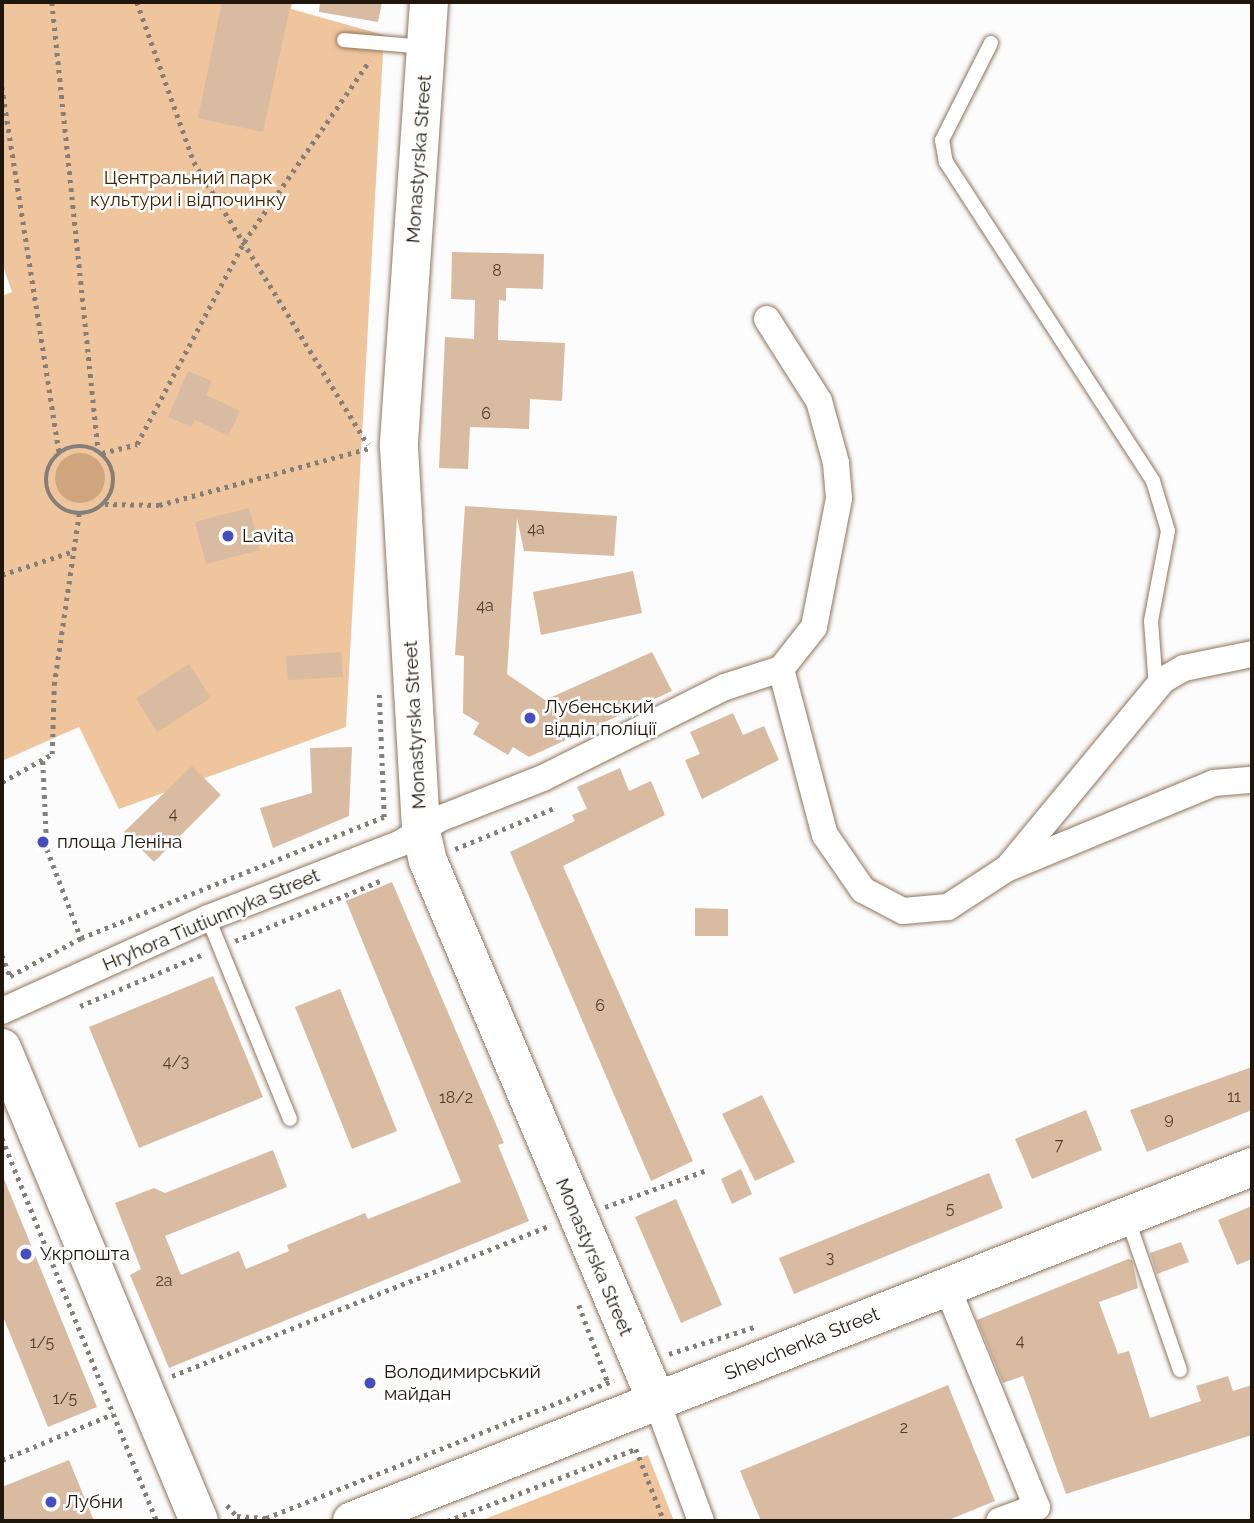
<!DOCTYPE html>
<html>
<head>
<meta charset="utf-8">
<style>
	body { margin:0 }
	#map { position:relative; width:1254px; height:1523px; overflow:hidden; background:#fcfcfc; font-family:Raleway,sans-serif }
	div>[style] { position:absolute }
	.green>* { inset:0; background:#efc59d }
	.water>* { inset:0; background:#cfa57d }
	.round { border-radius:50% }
	.building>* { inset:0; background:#d8bba0 }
	.path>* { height:4.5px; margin-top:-2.25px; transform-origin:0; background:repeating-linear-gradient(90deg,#857f7a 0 3.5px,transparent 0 8.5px) }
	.path>.ring { margin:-2.25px; padding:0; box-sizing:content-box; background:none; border:4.5px solid #857f7a; border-radius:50% }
	.roads { filter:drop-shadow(0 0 2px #90755c) drop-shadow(0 0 2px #90755c) }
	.service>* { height:14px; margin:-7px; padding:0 7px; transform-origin:7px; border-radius:7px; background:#fff }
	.minor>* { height:26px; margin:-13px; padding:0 13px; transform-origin:13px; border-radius:13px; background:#fff }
	.secondary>* { height:38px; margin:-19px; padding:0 19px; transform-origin:19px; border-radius:19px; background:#fff }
	.dots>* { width:19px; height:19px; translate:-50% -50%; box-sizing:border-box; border:4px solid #fff; border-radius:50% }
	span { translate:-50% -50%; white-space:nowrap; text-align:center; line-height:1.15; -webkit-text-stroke:5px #fff; paint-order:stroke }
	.number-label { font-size:16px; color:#4e3f31 }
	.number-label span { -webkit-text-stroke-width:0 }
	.street-label { font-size:19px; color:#20160c }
	.park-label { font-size:19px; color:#412403 }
	.poi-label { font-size:19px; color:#20160c }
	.left { translate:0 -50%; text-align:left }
	.frame { position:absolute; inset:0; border:4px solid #20160c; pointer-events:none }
</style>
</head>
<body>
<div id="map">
	<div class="green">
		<i style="clip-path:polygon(2px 2px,292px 2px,291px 9px,384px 35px,346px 727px,119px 809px,79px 727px,2px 761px,2px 296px,12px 292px,2px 263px)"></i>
		<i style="clip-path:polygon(648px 1455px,674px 1521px,480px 1521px)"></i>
	</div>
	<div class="water">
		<i class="round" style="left:55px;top:453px;width:50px;height:50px"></i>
	</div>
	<div class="building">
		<i style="clip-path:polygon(222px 2px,291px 2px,263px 132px,198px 118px)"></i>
		<i style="clip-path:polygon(320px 2px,382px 2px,378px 22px,319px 12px)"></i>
		<i style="clip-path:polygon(452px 252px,544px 254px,543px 289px,506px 288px,506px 301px,499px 300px,498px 340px,565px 343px,562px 401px,530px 399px,529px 429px,470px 427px,468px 469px,439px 468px,445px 337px,474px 339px,475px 300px,451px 299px)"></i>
		<i style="clip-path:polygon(188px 371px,212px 381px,206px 395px,240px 411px,228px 436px,195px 420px,191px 427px,168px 417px)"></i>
		<i style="clip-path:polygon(465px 506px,617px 516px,614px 556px,524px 551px,517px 518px,507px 674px,545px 700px,652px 652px,672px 691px,529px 757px,513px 747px,508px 755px,473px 734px,479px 723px,463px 713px,464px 656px,455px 655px)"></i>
		<i style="clip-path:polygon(249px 508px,260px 550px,206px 564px,195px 522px)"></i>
		<i style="clip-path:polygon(633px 571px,642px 613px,541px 635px,533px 592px)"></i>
		<i style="clip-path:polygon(341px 652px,343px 677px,288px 680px,286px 656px)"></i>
		<i style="clip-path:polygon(189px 664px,211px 698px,157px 732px,136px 698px)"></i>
		<i style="clip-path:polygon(733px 713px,743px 735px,764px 726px,779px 760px,702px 799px,685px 760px,700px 754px,690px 732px)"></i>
		<i style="clip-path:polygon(352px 747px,349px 816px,273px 848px,260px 808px,312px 793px,310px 748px)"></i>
		<i style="clip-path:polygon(192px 766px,221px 795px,154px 862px,124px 832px)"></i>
		<i style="clip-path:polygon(620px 768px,629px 791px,651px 781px,665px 815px,563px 866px,693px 1161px,651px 1181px,510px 852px,575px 821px,572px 815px,587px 809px,577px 787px)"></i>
		<i style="clip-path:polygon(392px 882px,504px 1143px,498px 1145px,529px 1221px,169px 1368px,130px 1275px,141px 1269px,115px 1203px,154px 1188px,165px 1193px,273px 1150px,287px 1187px,165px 1236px,181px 1275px,239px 1251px,246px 1269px,289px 1251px,287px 1245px,365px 1213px,368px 1219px,461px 1182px,346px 901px)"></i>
		<i style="clip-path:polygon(695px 908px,728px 909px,728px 936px,695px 936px)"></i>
		<i style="clip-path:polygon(213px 976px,263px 1097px,139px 1148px,89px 1027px)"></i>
		<i style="clip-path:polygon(340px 989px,397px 1131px,352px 1149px,295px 1007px)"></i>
		<i style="clip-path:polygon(1252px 1067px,1252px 1110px,1147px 1152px,1130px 1110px)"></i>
		<i style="clip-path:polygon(762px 1095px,795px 1162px,755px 1181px,722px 1114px)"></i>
		<i style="clip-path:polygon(1086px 1110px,1102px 1150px,1032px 1179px,1015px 1139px)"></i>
		<i style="clip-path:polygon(741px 1169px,752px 1194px,732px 1204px,721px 1179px)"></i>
		<i style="clip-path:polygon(989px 1173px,1003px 1208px,794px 1294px,779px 1258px)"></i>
		<i style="clip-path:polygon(2px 1174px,97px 1407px,48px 1427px,2px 1314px)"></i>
		<i style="clip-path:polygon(676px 1199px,722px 1305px,681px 1323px,635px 1217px)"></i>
		<i style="clip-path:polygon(1252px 1206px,1252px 1259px,1237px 1265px,1218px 1220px)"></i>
		<i style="clip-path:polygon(1181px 1242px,1189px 1262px,1157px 1274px,1150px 1253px)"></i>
		<i style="clip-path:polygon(1128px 1259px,1132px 1260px,1138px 1288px,1099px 1302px,1118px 1354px,1129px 1351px,1150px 1418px,1201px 1401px,1196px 1386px,1228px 1376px,1233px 1391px,1252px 1385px,1252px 1435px,1066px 1494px,1023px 1376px,1003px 1383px,977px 1320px)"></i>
		<i style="clip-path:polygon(948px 1385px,995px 1501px,946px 1521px,761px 1521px,740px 1471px)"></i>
		<i style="clip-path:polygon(69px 1460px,94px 1521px,2px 1521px,2px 1487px)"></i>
	</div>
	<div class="path">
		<i style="left:52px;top:2px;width:450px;rotate:84.1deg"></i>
		<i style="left:137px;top:2px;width:170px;rotate:70.4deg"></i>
		<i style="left:194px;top:162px;width:332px;rotate:58.4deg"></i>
		<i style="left:2px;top:87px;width:369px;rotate:81.1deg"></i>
		<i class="ring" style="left:46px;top:446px;width:63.5px;height:63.5px"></i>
		<i style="left:102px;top:453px;width:36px;rotate:-14deg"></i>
		<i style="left:137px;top:444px;width:229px;rotate:-62.1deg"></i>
		<i style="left:244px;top:242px;width:221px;rotate:-55.3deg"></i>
		<i style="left:105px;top:504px;width:54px;rotate:1.1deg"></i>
		<i style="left:159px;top:505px;width:219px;rotate:-15.1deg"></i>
		<i style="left:2px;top:575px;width:73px;rotate:-18.4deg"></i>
		<i style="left:43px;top:761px;width:88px;rotate:87.4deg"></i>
		<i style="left:47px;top:849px;width:95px;rotate:69.1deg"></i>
		<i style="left:2px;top:782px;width:57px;rotate:-29.2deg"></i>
		<i style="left:52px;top:754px;width:69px;rotate:-88.3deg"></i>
		<i style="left:54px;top:685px;width:173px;rotate:-81.7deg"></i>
		<i style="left:455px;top:849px;width:110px;rotate:-22.4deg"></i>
		<i style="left:235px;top:941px;width:159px;rotate:-22.5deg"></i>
		<i style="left:2px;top:955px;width:22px;rotate:69deg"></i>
		<i style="left:10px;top:976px;width:81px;rotate:-28.2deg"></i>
		<i style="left:81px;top:938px;width:326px;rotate:-21.8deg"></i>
		<i style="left:384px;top:817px;width:126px;rotate:-92.3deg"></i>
		<i style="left:80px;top:1006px;width:134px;rotate:-22.8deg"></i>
		<i style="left:2px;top:1138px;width:413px;rotate:68deg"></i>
		<i style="left:605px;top:1207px;width:109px;rotate:-19.9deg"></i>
		<i style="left:579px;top:1305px;width:83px;rotate:69.6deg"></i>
		<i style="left:669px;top:1354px;width:89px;rotate:-17.6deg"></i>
		<i style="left:172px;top:1376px;width:408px;rotate:-21.7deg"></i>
		<i style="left:2px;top:1460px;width:120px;rotate:-22.5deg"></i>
		<i style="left:227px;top:1505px;width:15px;rotate:48deg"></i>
		<i style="left:237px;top:1516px;width:29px;rotate:4deg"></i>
		<i style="left:266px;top:1518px;width:374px;rotate:-21.6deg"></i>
		<i style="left:447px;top:1521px;width:202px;rotate:-20.9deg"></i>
		<i style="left:636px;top:1449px;width:77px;rotate:68.7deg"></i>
	</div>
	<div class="roads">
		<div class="service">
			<i style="left:344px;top:40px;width:81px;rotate:4.9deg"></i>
			<i style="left:991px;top:43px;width:109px;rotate:116.8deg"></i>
			<i style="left:942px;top:140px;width:22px;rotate:80deg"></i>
			<i style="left:946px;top:162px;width:380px;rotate:57deg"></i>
			<i style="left:1153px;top:481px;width:52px;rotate:73.3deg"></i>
			<i style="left:1168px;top:531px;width:92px;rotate:100.7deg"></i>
			<i style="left:1151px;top:621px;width:67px;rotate:85.7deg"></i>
			<i style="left:208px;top:918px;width:217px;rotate:67.8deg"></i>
			<i style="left:1127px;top:1217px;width:162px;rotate:70.9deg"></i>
		</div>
		<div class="minor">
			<i style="left:781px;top:669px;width:172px;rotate:75.2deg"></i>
			<i style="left:825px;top:835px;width:67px;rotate:55.4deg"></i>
			<i style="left:863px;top:890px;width:45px;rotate:27.7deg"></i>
			<i style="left:903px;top:911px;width:45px;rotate:-5.1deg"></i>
			<i style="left:948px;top:907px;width:69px;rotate:-33.2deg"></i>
			<i style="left:1006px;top:869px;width:225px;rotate:-22.5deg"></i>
			<i style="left:1214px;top:783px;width:38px;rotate:-5deg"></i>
			<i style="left:1010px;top:865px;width:240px;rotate:-50.4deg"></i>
			<i style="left:1163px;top:680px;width:24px;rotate:-30deg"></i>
			<i style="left:1184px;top:668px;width:69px;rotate:-11.6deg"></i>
			<i style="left:2px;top:1011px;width:226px;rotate:-24.3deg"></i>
			<i style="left:208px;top:918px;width:207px;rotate:-21.2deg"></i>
			<i style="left:401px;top:843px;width:45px;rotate:-32.3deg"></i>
			<i style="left:439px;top:819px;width:112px;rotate:-21.5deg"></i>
			<i style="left:543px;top:778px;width:203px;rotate:-26.6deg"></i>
			<i style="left:725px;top:687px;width:59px;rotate:-17.8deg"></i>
			<i style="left:781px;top:669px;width:53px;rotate:-51.8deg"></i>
			<i style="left:814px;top:627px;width:131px;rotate:-79deg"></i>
			<i style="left:839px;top:498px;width:35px;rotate:-95deg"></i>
			<i style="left:836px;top:463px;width:64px;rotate:-105.3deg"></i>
			<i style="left:819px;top:401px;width:97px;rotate:-122.4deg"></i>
			<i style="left:947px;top:1287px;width:238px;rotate:67.8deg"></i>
			<i style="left:1037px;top:1507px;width:40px;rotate:159.8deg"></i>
			<i style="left:657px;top:1402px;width:127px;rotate:69.7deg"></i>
		</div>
		<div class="secondary">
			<i style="left:429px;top:2px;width:446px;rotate:93.9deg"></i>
			<i style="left:399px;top:447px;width:385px;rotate:86.7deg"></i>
			<i style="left:421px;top:831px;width:31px;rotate:77deg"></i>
			<i style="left:428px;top:861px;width:587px;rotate:67.06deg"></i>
			<i style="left:2px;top:1048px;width:512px;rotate:67.39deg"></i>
			<i style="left:352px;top:1521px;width:967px;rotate:-21.47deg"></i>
		</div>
	</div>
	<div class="dots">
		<i style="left:228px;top:536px;background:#464cc1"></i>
		<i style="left:530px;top:718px;background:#464cc1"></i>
		<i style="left:43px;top:842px;background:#464cc1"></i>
		<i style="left:26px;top:1254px;background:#464cc1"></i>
		<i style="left:370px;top:1383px;background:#464cc1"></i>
		<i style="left:51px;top:1502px;background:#464cc1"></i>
	</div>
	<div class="number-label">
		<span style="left:497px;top:271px">8</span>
		<span style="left:486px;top:414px">6</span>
		<span style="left:536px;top:529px">4а</span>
		<span style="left:485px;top:606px">4а</span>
		<span style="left:173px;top:814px">4</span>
		<span style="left:600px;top:1006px">6</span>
		<span style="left:176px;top:1062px">4/3</span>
		<span style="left:1234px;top:1097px">11</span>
		<span style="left:456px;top:1098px">18/2</span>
		<span style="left:1169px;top:1119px">9</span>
		<span style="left:1059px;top:1145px">7</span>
		<span style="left:950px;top:1209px">5</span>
		<span style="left:830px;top:1258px">3</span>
		<span style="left:164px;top:1281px">2а</span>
		<span style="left:1020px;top:1341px">4</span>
		<span style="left:42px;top:1343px">1/5</span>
		<span style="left:65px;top:1399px">1/5</span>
		<span style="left:904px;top:1428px">2</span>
	</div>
	<div class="street-label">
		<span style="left:419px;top:159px;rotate:-86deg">Monastyrska Street</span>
		<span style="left:415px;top:725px;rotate:-93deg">Monastyrska Street</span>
		<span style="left:211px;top:920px;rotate:-23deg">Hryhora Tiutiunnyka Street</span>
		<span style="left:594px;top:1257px;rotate:67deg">Monastyrska Street</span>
		<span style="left:802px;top:1344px;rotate:-22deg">Shevchenka Street</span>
	</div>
	<div class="park-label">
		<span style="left:188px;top:189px">Центральний парк<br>культури і відпочинку</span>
	</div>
	<div class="poi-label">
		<span class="left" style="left:242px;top:536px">Lavita</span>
		<span class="left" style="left:544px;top:718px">Лубенський<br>відділ поліції</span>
		<span class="left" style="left:57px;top:842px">площа Леніна</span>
		<span class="left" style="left:40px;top:1254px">Укрпошта</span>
		<span class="left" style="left:384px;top:1383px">Володимирський<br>майдан</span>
		<span class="left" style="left:65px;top:1502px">Лубни</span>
	</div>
	<div class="frame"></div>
</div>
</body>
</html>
